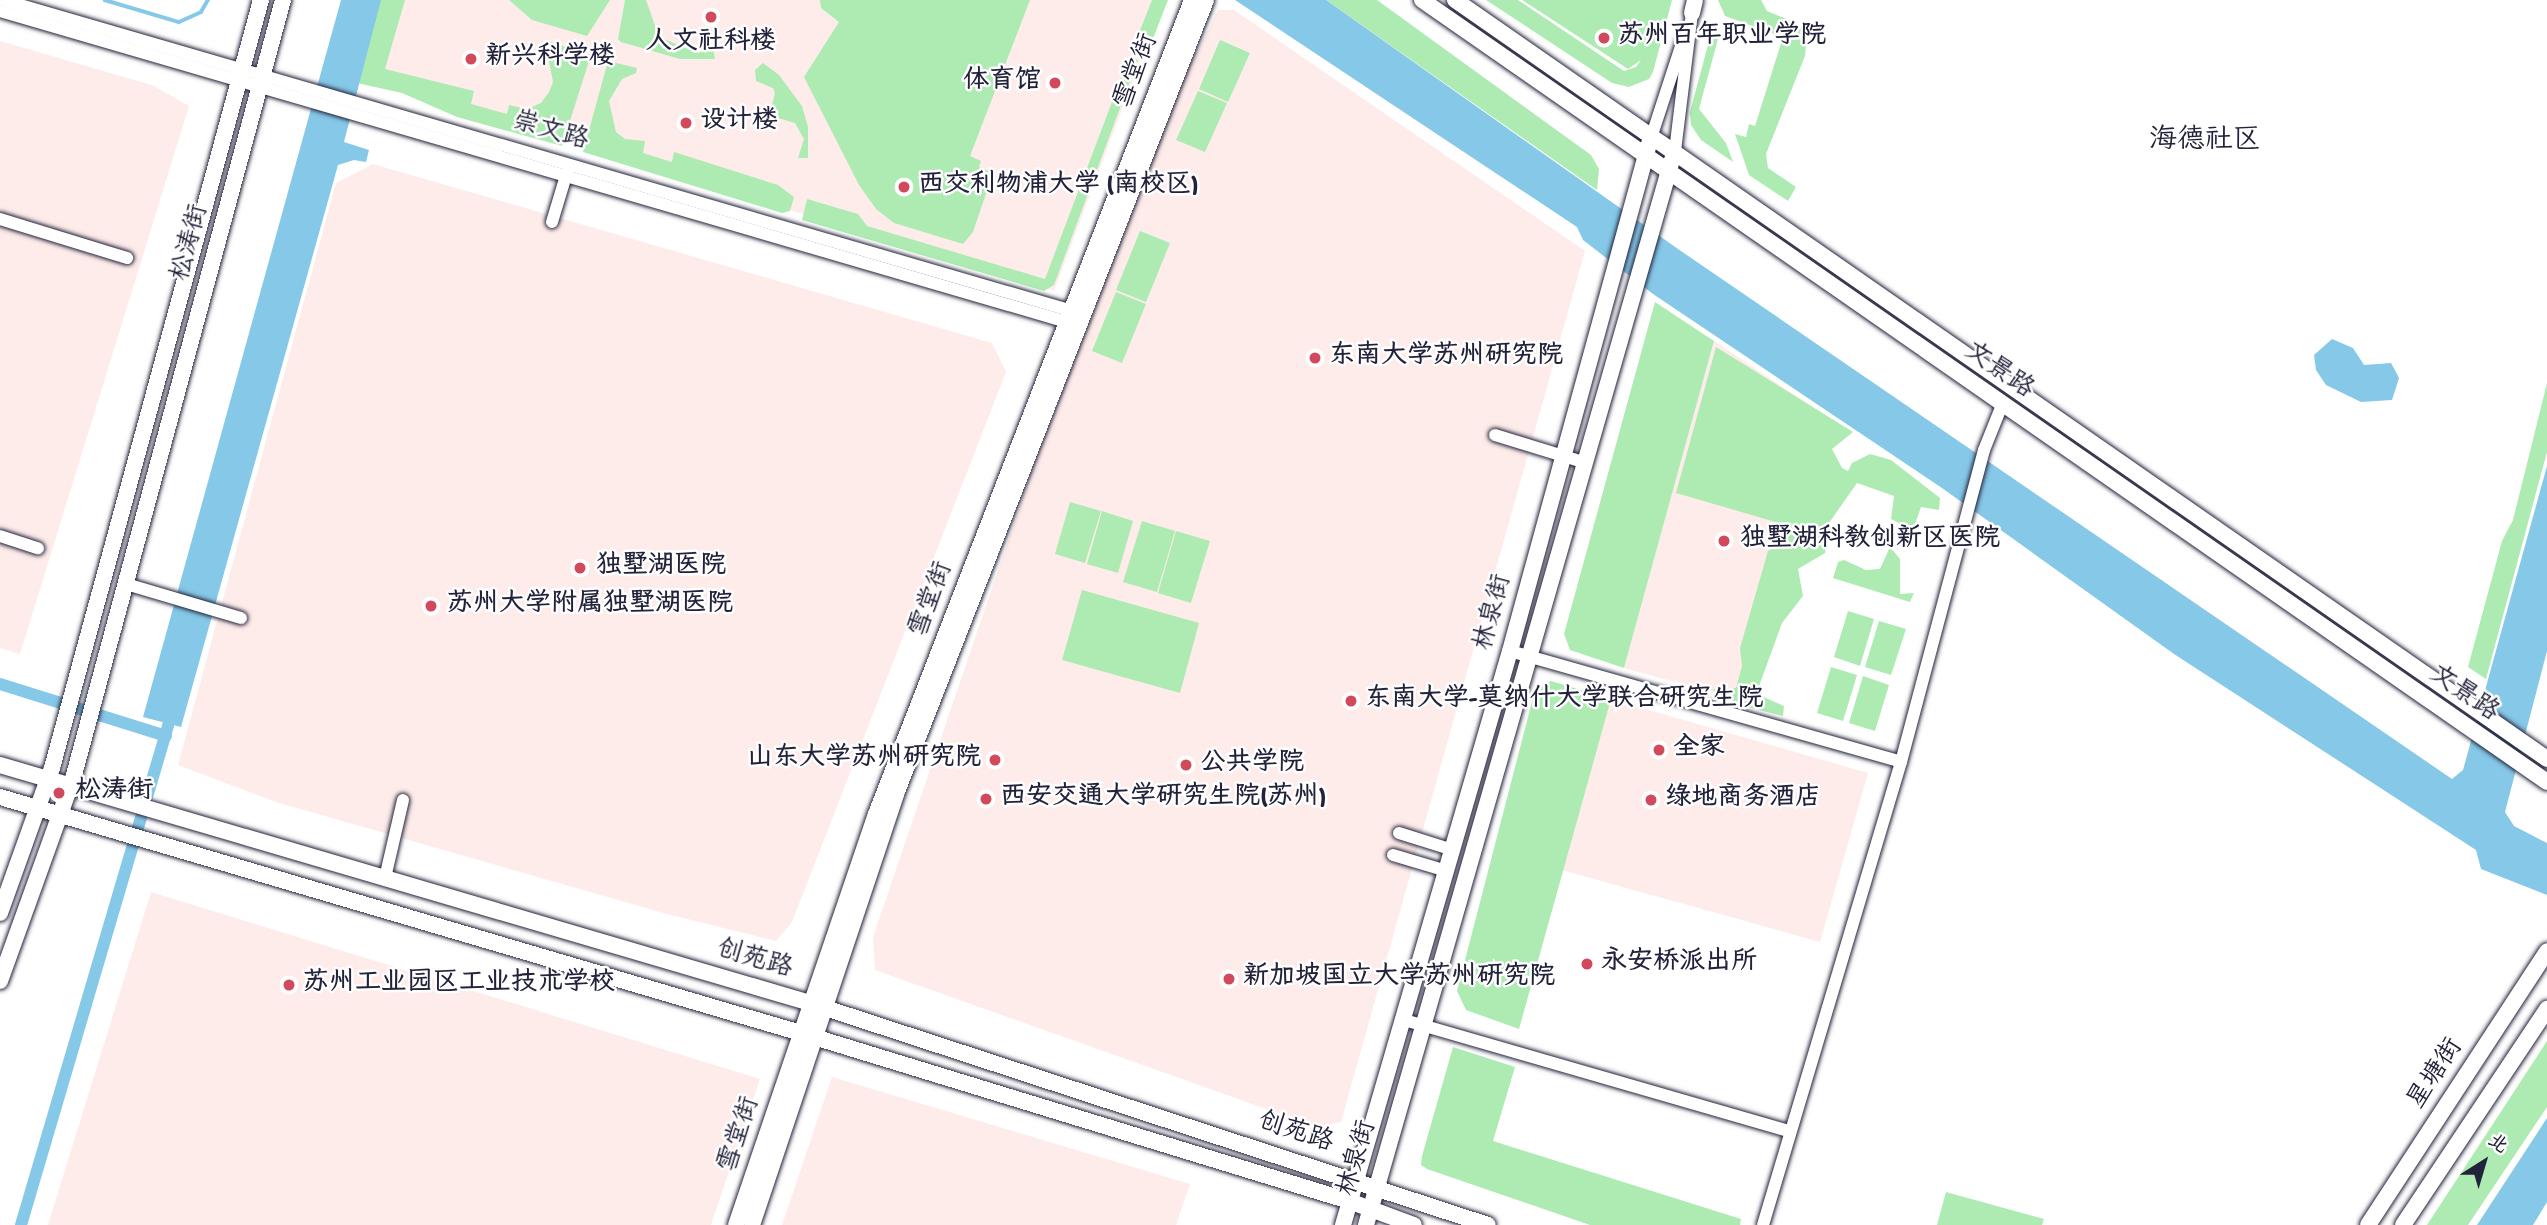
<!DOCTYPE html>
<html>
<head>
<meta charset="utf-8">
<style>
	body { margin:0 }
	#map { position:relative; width:2547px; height:1225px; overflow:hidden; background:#fff; font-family:"Gochi Hand","LXGW WenKai TC",sans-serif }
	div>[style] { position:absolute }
	.built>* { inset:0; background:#feecea }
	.green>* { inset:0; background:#adebb2 }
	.water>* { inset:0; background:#86c8e7 }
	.stream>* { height:3.5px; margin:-1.75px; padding:0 1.75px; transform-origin:1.75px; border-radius:1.75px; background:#86c8e7 }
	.canal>* { height:12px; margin:-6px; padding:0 6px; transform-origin:6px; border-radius:6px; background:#86c8e7 }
	.roads { filter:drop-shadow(0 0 2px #22223b) drop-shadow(0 0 2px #22223b) }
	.minor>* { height:12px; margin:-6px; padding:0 6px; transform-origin:6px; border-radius:6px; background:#fff }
	.major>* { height:16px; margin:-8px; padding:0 8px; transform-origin:8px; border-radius:8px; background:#fff }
	.dots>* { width:19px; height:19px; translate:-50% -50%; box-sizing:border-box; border:4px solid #fff; border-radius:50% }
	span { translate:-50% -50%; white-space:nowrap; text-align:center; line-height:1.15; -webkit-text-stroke:5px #fff; paint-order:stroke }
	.poi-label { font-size:26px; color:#22223b; font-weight:700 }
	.left { translate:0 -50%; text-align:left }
	.right { translate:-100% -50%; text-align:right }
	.street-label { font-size:26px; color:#22223b }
	.neighbourhood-label { font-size:28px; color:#22223b }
	.north { position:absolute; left:2449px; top:1127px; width:70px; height:70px; -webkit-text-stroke:5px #fff; paint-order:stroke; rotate:37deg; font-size:19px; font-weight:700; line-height:28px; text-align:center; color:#22223b }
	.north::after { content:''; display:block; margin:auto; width:24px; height:32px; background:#22223b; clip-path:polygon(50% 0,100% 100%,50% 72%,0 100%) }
</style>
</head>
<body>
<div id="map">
	<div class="built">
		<i style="clip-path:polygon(398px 0,1163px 0,1054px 291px,375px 83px)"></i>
		<i style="clip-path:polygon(1218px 10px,1234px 10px,1585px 251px,1341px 1122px,1317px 1127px,875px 970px,873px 937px,1034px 465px,1184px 77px)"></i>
		<i style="clip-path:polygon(0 41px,152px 85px,189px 106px,20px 654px,0 648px)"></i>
		<i style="clip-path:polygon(373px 164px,992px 343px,1006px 372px,792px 922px,776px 941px,667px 914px,276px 802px,178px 765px,336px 183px)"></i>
		<i style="clip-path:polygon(1714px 341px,1823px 414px,1747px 702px,1624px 668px)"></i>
		<i style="clip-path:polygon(1611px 699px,1868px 773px,1820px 942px,1562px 870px)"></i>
		<i style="clip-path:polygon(151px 892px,760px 1079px,711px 1225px,48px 1225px)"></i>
		<i style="clip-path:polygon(832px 1077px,1190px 1184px,1176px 1225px,782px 1225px)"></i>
	</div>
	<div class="green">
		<i style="clip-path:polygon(380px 0,405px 0,385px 69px,474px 91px,471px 104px,507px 114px,509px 105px,527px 109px,541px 103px,549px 92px,553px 82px,547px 51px,551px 42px,591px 55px,562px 146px,457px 117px,402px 93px,357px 83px)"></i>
		<i style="clip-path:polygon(509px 0,610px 0,587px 36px,532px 20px)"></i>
		<i style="clip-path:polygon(625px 0,646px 0,659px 37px,698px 53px,713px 48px,715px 59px,680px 59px,621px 42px,618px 39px)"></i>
		<i style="clip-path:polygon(820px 0,1030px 0,970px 156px,981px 161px,979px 167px,993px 173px,973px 232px,963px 244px,894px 223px,876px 209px,859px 185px,804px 77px,839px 22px,821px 8px)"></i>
		<i style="clip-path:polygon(1152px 0,1168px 0,1149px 49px,1135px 43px)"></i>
		<i style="clip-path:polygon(1326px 0,1377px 0,1591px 155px,1599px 169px,1597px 190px)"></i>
		<i style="clip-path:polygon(1486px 0,1518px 0,1624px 71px,1636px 67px,1641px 60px,1628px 69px,1522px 0,1672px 0,1653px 72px,1649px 79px,1629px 87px,1612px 83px)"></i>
		<i style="clip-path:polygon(1718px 0,1761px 0,1767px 11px,1796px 23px,1807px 34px,1805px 56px,1766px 154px,1768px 168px,1796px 187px,1788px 201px,1749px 175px,1735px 134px,1746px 137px,1749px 124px,1755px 126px,1783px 37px,1725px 16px)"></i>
		<i style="clip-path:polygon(1712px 30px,1718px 39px,1699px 109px,1726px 143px,1733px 162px,1701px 140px,1691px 125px,1690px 112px)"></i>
		<i style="clip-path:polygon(1220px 40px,1250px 53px,1228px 102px,1199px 89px)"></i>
		<i style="clip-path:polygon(1129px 57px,1138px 60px,1054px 285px,1044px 291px,802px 220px,807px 199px,858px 214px,867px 226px,1045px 279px)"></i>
		<i style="clip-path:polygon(608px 61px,637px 68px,636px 73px,622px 79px,609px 101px,616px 132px,625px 139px,645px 141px,643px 153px,672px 162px,674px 152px,778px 185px,794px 197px,790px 211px,782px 213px,583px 152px)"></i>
		<i style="clip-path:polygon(763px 63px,779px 75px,802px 106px,808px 127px,808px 158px,798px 158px,804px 139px,795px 123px,778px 118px,766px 128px,775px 93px,773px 88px,756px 81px,755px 70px)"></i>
		<i style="clip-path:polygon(1198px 91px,1227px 103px,1205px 152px,1176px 140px)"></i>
		<i style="clip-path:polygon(1140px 231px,1170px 243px,1146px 302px,1116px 290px)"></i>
		<i style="clip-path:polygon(1116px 292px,1146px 304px,1122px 363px,1092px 351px)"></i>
		<i style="clip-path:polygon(1655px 302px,1714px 341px,1624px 668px,1570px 650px,1564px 634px)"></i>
		<i style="clip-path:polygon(1716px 347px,1853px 432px,1832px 449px,1842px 468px,1848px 471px,1852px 463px,1870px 454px,1891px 460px,1940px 498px,1939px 510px,1921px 507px,1914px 527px,1907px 527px,1891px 519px,1894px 496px,1857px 483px,1829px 523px,1825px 553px,1798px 569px,1803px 596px,1782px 623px,1758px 689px,1759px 695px,1784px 706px,1783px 716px,1719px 700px,1713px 689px,1736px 688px,1742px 666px,1740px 648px,1768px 551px,1783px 539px,1786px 525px,1676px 493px)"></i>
		<i style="clip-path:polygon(2547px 383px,2547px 452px,2486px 679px,2468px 667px,2502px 541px,2513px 520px)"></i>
		<i style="clip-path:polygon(1070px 502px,1101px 511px,1085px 563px,1055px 554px)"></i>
		<i style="clip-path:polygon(1102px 511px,1133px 521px,1118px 573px,1087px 564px)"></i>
		<i style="clip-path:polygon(1142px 521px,1175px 531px,1157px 592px,1123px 582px)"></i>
		<i style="clip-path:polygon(1176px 531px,1210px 541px,1191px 603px,1158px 593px)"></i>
		<i style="clip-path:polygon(1890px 547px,1900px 559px,1900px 594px,1914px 593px,1910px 602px,1833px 578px,1838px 562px,1844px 560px,1866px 570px,1880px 569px)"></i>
		<i style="clip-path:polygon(1082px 590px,1199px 623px,1180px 693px,1062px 660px)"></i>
		<i style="clip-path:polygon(1848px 611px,1874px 619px,1860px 666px,1834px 657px)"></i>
		<i style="clip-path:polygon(1879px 621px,1906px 629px,1891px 675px,1865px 667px)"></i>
		<i style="clip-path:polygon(1831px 667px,1857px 675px,1843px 721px,1817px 713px)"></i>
		<i style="clip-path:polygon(1863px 676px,1889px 685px,1875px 731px,1849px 723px)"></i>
		<i style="clip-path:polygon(1551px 681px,1611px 699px,1519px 1029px,1466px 1010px,1457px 991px,1535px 690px)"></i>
		<i style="clip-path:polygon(2547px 1041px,2547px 1107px,2468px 1225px,2427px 1225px)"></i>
		<i style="clip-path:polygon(1453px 1047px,1515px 1067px,1493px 1141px,1741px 1219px,1740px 1225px,1590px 1225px,1427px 1169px,1421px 1165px,1422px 1156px)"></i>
		<i style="clip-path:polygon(1946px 1192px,2044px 1219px,2042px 1225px,1937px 1225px)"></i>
	</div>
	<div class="water">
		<i style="clip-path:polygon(341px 0,381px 0,344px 142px,369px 150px,366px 162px,354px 160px,338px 165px,181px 727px,143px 717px)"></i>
		<i style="clip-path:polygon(1235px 0,1326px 0,1678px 249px,2452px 779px,2463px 770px,2547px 466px,2547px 651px,2505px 812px,2514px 826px,2547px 843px,2547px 895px,2481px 869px,2476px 850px,2174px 654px,1942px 488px,1653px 294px,1583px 240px,1577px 227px)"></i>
		<i style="clip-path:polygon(2332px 339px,2353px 348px,2364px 365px,2391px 363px,2399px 378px,2392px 400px,2361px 402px,2326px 385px,2316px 370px,2314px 355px)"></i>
		<i style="clip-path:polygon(2547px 1118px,2547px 1202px,2533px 1225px,2477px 1225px)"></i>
	</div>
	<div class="stream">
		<i style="left:105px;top:0;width:77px;rotate:16.6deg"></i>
		<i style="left:179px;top:22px;width:24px;rotate:-24deg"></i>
		<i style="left:201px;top:12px;width:14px;rotate:-60deg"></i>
	</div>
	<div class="canal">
		<i style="left:0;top:684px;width:174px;rotate:17.4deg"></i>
		<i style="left:21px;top:1225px;width:538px;rotate:-73.59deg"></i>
	</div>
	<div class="roads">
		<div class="minor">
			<i style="left:3px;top:0;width:1121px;rotate:16.22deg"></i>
			<i style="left:0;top:11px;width:1119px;rotate:16.25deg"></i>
			<i style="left:1652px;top:135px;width:100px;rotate:-71.9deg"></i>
			<i style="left:1675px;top:151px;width:139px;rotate:-83deg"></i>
			<i style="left:0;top:219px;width:133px;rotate:17.1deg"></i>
			<i style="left:552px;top:222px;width:55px;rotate:-73.2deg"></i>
			<i style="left:1495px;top:435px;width:92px;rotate:17.1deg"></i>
			<i style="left:0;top:536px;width:40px;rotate:18deg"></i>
			<i style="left:126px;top:584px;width:120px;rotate:16.5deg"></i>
			<i style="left:1510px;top:651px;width:406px;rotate:15.8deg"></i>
			<i style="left:1399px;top:833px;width:57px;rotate:17.5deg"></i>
			<i style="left:1393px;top:855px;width:56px;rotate:16.5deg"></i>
			<i style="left:385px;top:878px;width:80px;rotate:-77deg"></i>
			<i style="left:1404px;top:1020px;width:401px;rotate:16.1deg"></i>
			<i style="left:1763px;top:1225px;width:483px;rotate:-73.4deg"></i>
			<i style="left:1901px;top:762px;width:323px;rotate:-75.1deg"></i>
			<i style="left:1984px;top:450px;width:48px;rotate:-68.2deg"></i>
		</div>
		<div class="major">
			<i style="left:1422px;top:0;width:1370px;rotate:34.8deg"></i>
			<i style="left:1455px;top:0;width:1330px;rotate:34.8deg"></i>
			<i style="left:1692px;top:13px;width:13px;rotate:-77deg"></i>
			<i style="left:0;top:765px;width:844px;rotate:16.37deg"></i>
			<i style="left:810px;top:1003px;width:713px;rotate:18.13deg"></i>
			<i style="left:0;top:797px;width:835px;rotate:16.42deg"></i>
			<i style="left:801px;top:1033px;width:573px;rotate:17.04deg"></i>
			<i style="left:1349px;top:1201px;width:69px;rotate:20.3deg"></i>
			<i style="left:0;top:913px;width:154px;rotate:-70.3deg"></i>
			<i style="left:52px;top:768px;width:796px;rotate:-74.78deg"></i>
			<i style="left:0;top:981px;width:219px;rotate:-70.2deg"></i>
			<i style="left:74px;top:775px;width:803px;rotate:-74.91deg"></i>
			<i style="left:736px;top:1225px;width:434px;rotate:-71.2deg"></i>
			<i style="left:876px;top:814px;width:873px;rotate:-68.78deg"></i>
			<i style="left:752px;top:1225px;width:454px;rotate:-71.5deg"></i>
			<i style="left:896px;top:794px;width:852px;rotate:-68.67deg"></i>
			<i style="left:1343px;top:1225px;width:598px;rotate:-73.78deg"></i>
			<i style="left:1510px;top:651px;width:526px;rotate:-74.67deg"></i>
			<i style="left:1366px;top:1225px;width:1108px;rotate:-73.97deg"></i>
			<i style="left:2368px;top:1225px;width:327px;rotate:-56.8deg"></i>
			<i style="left:2403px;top:1225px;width:260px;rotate:-56.3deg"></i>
		</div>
	</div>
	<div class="dots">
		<i style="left:711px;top:17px;background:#d1495b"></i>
		<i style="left:1604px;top:38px;background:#d1495b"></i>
		<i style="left:471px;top:59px;background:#d1495b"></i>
		<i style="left:1055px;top:83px;background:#d1495b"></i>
		<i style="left:686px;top:123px;background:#d1495b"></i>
		<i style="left:904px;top:187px;background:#d1495b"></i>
		<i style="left:1315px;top:358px;background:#d1495b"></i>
		<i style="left:1724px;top:541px;background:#d1495b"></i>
		<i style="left:580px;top:568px;background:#d1495b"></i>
		<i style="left:431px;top:606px;background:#d1495b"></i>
		<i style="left:1351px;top:701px;background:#d1495b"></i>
		<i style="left:1659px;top:750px;background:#d1495b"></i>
		<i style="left:995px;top:760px;background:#d1495b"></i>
		<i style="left:1186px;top:765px;background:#d1495b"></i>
		<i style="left:59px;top:793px;background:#d1495b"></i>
		<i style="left:986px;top:799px;background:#d1495b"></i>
		<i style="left:1651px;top:800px;background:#d1495b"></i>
		<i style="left:1587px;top:964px;background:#d1495b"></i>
		<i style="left:1229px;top:979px;background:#d1495b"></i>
		<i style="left:289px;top:985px;background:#d1495b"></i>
	</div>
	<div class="poi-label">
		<span class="left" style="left:1618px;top:38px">苏州百年职业学院</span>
		<span style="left:711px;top:44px">人文社科楼</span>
		<span class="left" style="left:485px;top:59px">新兴科学楼</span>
		<span class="right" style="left:1041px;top:83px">体育馆</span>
		<span class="left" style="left:700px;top:123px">设计楼</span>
		<span class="left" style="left:918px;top:187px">西交利物浦大学 (南校区)</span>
		<span class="left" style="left:1329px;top:358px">东南大学苏州研究院</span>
		<span class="left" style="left:1740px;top:541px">独墅湖科教创新区医院</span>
		<span class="left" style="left:596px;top:568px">独墅湖医院</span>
		<span class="left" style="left:447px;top:606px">苏州大学附属独墅湖医院</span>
		<span class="left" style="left:1365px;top:701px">东南大学-莫纳什大学联合研究生院</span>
		<span class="left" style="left:1673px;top:750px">全家</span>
		<span class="right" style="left:981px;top:760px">山东大学苏州研究院</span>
		<span class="left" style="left:1200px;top:765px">公共学院</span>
		<span class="left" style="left:75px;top:793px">松涛街</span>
		<span class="left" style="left:1000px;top:799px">西安交通大学研究生院(苏州)</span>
		<span class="left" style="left:1665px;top:800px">绿地商务酒店</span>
		<span class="left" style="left:1601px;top:964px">永安桥派出所</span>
		<span class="left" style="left:1243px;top:979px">新加坡国立大学苏州研究院</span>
		<span class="left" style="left:303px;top:985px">苏州工业园区工业技术学校</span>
	</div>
	<div class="street-label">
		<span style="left:1138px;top:72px;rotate:-69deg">雪堂街</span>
		<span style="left:550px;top:133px;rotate:16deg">崇文路</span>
		<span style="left:192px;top:243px;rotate:-75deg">松涛街</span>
		<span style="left:1998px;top:372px;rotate:35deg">文景路</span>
		<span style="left:933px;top:600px;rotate:-69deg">雪堂街</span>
		<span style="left:1495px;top:613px;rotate:-75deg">林泉街</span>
		<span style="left:2463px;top:695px;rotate:35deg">文景路</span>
		<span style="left:754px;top:961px;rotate:16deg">创苑路</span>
		<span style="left:2437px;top:1075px;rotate:-57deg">星塘街</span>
		<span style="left:1295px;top:1134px;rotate:18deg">创苑路</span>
		<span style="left:741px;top:1135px;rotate:-71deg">雪堂街</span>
		<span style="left:1359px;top:1159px;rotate:-74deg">林泉街</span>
	</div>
	<div class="neighbourhood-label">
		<span style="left:2205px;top:142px">海德社区</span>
	</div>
	<div class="north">北</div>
</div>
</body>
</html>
